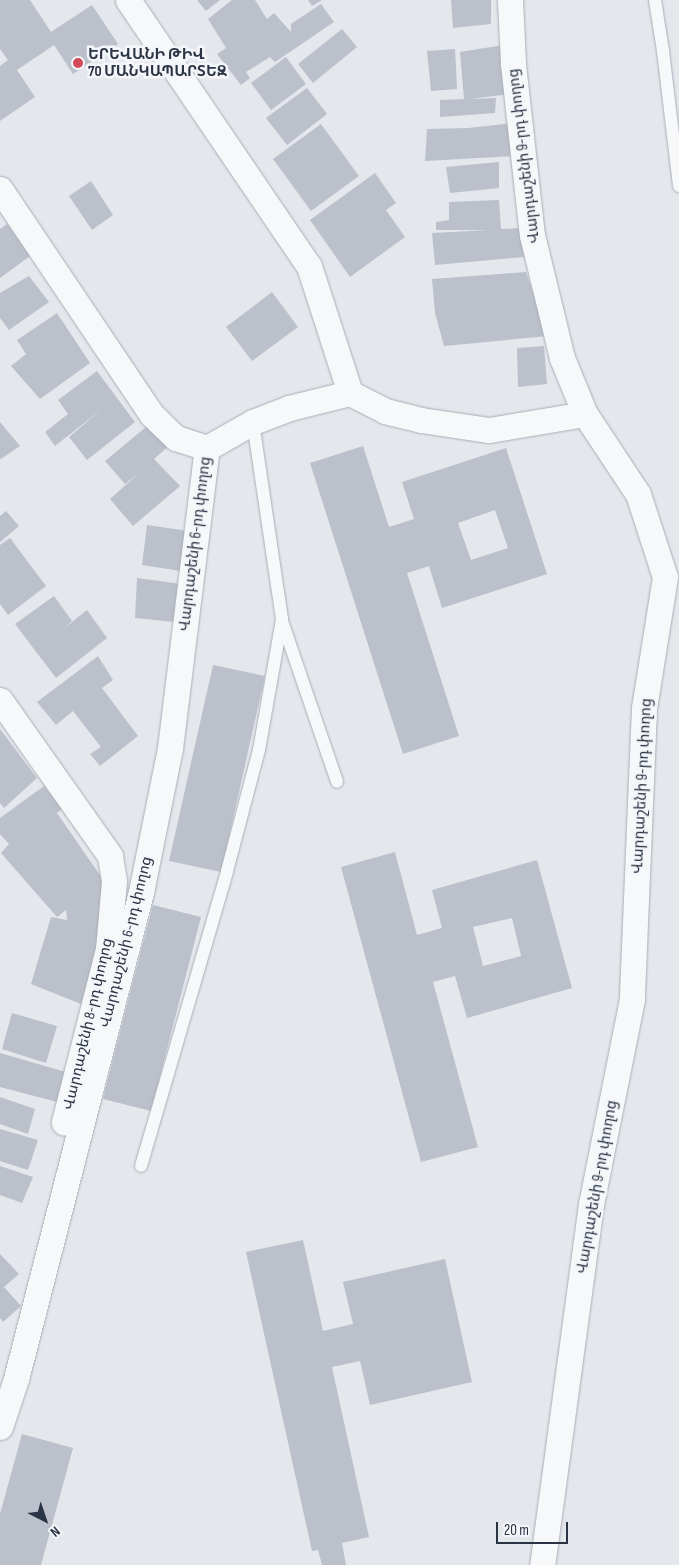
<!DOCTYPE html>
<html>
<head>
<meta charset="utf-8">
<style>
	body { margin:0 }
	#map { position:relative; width:679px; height:1565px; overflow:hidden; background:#e4e7ec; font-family:"Sofia Sans Condensed","Noto Sans Armenian",sans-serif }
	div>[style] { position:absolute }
	.building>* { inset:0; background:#bbc0ca }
	.roads { filter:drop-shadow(0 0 1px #a9aeb7) drop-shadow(0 0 1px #a9aeb7) }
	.lane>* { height:12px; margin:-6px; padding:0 6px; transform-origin:6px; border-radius:6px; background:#f7f8fa }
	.street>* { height:25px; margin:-12.5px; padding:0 12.5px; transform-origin:12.5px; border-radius:12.5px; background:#f7f8fa }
	.dots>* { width:14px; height:14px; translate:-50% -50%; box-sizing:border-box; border:2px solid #f4f6f9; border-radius:50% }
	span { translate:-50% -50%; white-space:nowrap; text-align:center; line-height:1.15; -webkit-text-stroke:5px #f4f6f9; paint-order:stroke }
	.poi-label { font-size:15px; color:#2b3445; font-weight:700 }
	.left { translate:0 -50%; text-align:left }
	.street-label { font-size:15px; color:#2b3445 }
	.north { position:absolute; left:20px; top:1495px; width:50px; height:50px; -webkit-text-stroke:4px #f4f6f9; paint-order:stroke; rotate:139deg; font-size:14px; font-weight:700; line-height:20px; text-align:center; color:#2b3445 }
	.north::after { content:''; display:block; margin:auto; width:18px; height:22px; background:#2b3445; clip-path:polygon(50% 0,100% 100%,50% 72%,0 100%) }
	.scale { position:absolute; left:496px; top:1522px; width:72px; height:22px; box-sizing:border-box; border:2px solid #2b3445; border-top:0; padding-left:6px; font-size:15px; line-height:18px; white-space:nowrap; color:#2b3445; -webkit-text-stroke:4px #f4f6f9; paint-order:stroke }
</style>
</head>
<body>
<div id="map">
	<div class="building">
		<i style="clip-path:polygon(0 0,30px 0,51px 32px,92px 5px,118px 44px,73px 74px,54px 45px,17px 70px,35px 97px,0 121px,0 66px,8px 60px,0 49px)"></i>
		<i style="clip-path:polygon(197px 0,220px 0,206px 11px)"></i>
		<i style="clip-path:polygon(232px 0,255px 0,267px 19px,274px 13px,291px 32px,291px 24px,321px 4px,334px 22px,275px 62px,270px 57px,246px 72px,250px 78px,241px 85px,217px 54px,226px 48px,208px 19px)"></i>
		<i style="clip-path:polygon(308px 0,322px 0,312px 6px)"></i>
		<i style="clip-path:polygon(451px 0,491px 0,491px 24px,453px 28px)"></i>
		<i style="clip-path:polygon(342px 29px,357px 47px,313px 83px,298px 64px)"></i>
		<i style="clip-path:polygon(509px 44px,511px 94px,470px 99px,496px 98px,495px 113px,440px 117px,440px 100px,464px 99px,460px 52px)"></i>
		<i style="clip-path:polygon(455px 49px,457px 89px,431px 91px,427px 51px)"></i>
		<i style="clip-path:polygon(286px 57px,306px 84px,271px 110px,251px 83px)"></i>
		<i style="clip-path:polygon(307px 88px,327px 114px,287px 145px,266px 118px)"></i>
		<i style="clip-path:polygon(515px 123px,516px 156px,425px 161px,427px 129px,468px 128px)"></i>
		<i style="clip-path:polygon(321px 124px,359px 176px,311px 211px,273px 159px)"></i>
		<i style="clip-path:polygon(499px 162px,499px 188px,450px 193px,446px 167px)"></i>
		<i style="clip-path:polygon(375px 173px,396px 203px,386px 210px,405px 237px,350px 277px,310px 220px)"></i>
		<i style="clip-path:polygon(91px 181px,113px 215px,92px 230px,69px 196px)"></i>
		<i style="clip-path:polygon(499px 200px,501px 229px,521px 228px,524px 257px,435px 265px,432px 233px,489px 230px,436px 230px,436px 222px,449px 220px,449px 202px)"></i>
		<i style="clip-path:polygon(7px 224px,30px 256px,0 278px,0 229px)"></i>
		<i style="clip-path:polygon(526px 272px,548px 336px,444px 346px,435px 313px,432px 279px)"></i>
		<i style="clip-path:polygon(29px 276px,49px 302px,9px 330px,0 318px,0 293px)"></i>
		<i style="clip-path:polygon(272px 292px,298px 327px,252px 361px,226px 327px)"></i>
		<i style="clip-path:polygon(57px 313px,90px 363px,40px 399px,11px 366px,26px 354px,17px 340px)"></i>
		<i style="clip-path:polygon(544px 346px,547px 384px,518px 387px,517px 348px)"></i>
		<i style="clip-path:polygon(97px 371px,135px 422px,87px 460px,69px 437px,102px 409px,55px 446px,45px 432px,68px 414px,58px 400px)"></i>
		<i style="clip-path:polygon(0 422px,20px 446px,1px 459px,0 458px)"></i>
		<i style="clip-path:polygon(152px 422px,170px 445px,154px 459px,180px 486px,133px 526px,110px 499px,138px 474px,125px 484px,105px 461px)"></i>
		<i style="clip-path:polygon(evenodd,363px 446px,389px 527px,414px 519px,402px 482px,506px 448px,547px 574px,442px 608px,429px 566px,407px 573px,459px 736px,403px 754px,310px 463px,363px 446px,495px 510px,508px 548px,471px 560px,458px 523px,495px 510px)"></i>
		<i style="clip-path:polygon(6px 511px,19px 526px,0 542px,0 516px)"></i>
		<i style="clip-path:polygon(147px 525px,195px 532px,187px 572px,142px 565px)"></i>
		<i style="clip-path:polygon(10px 538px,46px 586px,8px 615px,0 604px,0 545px)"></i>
		<i style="clip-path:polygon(137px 578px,181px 584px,174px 622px,135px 618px)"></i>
		<i style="clip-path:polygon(54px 596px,72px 621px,62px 630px,87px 610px,107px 638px,56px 678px,15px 624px)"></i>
		<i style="clip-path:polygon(98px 656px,113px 680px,102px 688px,138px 736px,100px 766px,90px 754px,101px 747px,73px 711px,56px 725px,37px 702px)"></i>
		<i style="clip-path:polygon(213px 665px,265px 676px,221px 872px,169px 861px)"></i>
		<i style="clip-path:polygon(0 729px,37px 778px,4px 808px,0 803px)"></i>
		<i style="clip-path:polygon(44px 786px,62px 809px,57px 813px,104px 881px,108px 893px,91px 973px,81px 1004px,31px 984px,51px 917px,67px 920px,66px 910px,57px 917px,1px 853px,9px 844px,0 834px,0 818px)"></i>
		<i style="clip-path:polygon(evenodd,395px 852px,417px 935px,442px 928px,432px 890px,537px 860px,572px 988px,467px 1018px,455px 976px,433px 982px,478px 1147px,421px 1162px,341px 867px,395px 852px,512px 918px,521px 956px,483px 966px,473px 927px,512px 918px)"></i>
		<i style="clip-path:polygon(153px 905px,201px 917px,151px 1111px,103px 1099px)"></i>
		<i style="clip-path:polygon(12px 1013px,57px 1026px,46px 1063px,2px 1049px)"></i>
		<i style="clip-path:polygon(0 1053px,69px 1073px,61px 1103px,0 1087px)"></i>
		<i style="clip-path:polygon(0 1097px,35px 1109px,28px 1134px,0 1124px)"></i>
		<i style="clip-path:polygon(0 1129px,38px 1140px,28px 1170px,0 1161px)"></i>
		<i style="clip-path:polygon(0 1166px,33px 1177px,22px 1203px,0 1195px)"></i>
		<i style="clip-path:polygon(303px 1240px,323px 1331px,353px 1324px,343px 1282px,445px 1259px,472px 1382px,370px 1405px,360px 1361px,332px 1367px,369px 1537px,342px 1543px,346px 1565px,322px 1565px,318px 1550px,312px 1551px,246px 1252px)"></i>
		<i style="clip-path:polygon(0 1254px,19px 1274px,4px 1287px,21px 1306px,3px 1322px,0 1318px)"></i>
		<i style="clip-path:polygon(22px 1434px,73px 1448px,41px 1565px,0 1565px,0 1514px)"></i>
	</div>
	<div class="roads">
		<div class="lane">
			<i style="left:655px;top:0;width:52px;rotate:81.1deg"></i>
			<i style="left:663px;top:51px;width:136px;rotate:83.2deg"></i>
			<i style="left:282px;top:621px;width:170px;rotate:71.1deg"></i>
			<i style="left:141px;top:1166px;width:307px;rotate:-73.7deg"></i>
			<i style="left:227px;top:871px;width:125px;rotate:-75.2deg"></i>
			<i style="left:259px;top:750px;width:133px;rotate:-80deg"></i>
			<i style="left:282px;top:619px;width:199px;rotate:-98.4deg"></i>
		</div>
		<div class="street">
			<i style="left:128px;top:0;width:322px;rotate:55.8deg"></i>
			<i style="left:309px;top:266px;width:133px;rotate:72.1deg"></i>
			<i style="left:510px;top:0;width:64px;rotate:87.3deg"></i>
			<i style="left:513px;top:64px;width:172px;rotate:83.7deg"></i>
			<i style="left:532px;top:235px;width:127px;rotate:76.3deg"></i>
			<i style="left:562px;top:358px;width:61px;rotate:67.7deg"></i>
			<i style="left:585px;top:414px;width:96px;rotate:56.5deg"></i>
			<i style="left:638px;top:494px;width:87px;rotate:72deg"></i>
			<i style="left:665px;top:577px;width:133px;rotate:99.1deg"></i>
			<i style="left:644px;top:708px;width:291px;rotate:92.4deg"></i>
			<i style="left:632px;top:999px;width:209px;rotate:101.3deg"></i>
			<i style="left:591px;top:1204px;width:364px;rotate:97.7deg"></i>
			<i style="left:0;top:189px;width:272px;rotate:56.1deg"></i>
			<i style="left:152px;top:415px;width:33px;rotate:44deg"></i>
			<i style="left:176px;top:438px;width:33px;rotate:18deg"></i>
			<i style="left:0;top:700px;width:191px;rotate:54.8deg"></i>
			<i style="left:110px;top:856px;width:25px;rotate:81deg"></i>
			<i style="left:114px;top:881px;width:68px;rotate:95deg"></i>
			<i style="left:108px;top:949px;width:179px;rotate:104.3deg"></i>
			<i style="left:0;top:1427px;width:51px;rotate:-71.6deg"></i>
			<i style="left:16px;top:1379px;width:503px;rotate:-75.6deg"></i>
			<i style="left:141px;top:892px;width:147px;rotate:-78.6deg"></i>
			<i style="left:170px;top:748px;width:302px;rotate:-83deg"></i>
			<i style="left:207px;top:448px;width:53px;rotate:-29.5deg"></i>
			<i style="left:253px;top:422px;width:39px;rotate:-21deg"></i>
			<i style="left:289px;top:408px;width:63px;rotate:-13.8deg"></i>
			<i style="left:350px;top:393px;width:39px;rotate:27deg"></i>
			<i style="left:385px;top:411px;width:37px;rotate:14deg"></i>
			<i style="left:421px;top:420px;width:69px;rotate:8.4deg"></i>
			<i style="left:489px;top:430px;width:97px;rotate:-9.5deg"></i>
		</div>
	</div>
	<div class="dots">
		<i style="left:78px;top:63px;background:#d1495b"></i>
	</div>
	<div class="poi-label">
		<span class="left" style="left:88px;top:63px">ԵՐԵՎԱՆԻ ԹԻՎ<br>70 ՄԱՆԿԱՊԱՐՏԵԶ</span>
	</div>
	<div class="street-label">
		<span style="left:524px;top:156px;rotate:-97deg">Վարդաշենի 9-րդ փողոց</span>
		<span style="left:195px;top:544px;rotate:-83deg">Վարդաշենի 6-րդ փողոց</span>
		<span style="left:642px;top:786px;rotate:-87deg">Վարդաշենի 9-րդ փողոց</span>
		<span style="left:126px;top:942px;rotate:-76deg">Վարդաշենի 6-րդ փողոց</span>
		<span style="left:88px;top:1024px;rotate:-77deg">Վարդաշենի 8-րդ փողոց</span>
		<span style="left:597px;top:1187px;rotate:-80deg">Վարդաշենի 9-րդ փողոց</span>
	</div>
	<div class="north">N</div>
	<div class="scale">20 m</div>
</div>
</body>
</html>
